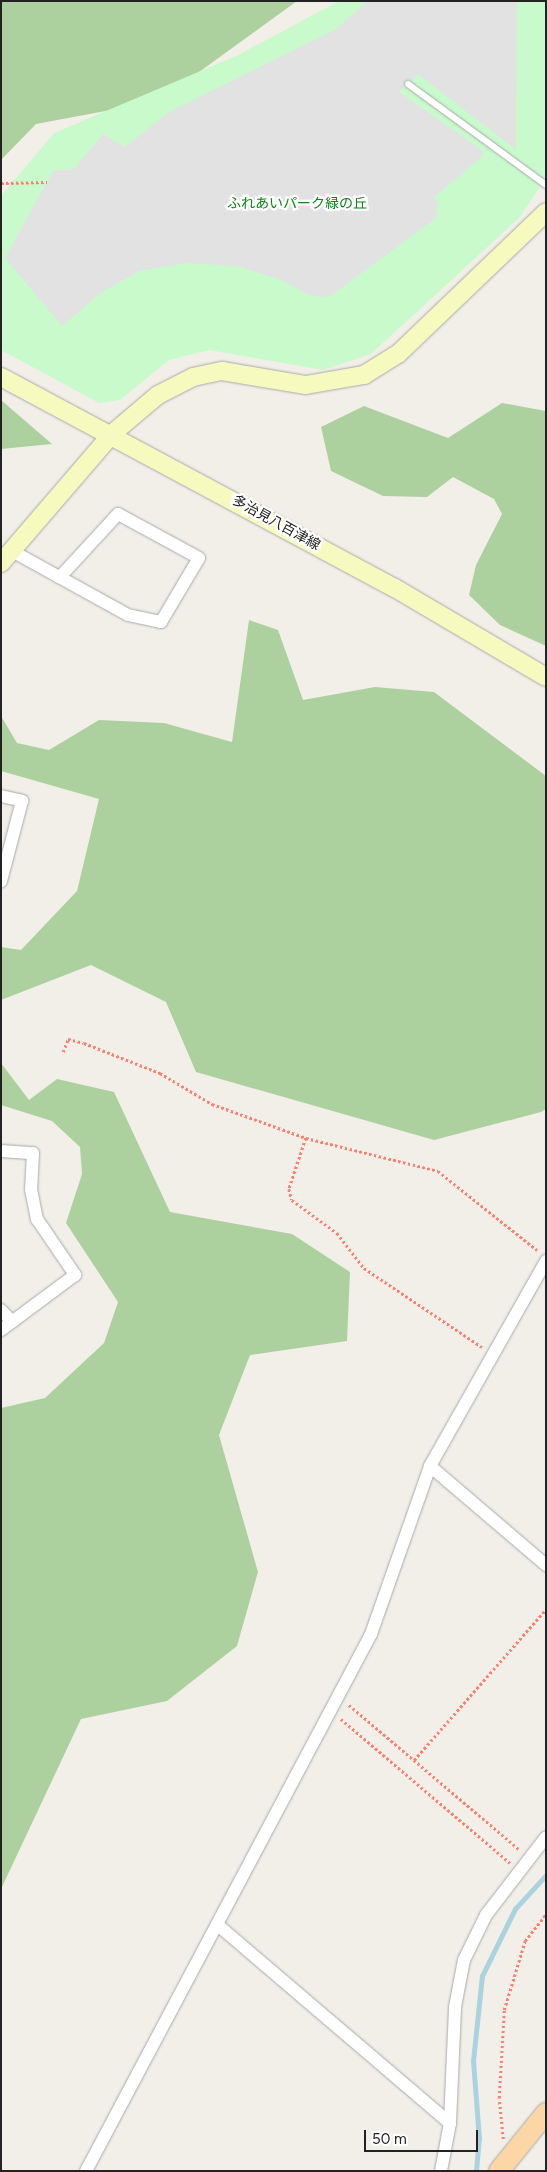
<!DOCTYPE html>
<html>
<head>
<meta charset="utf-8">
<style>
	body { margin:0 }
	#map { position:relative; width:547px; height:2172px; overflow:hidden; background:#f2efe9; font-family:Figtree,"Noto Sans JP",sans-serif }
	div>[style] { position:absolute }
	.forest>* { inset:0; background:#add19e }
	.park>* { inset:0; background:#c8facc }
	.parking>* { inset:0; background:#e2e2e2 }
	.stream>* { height:4.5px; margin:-2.25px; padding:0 2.25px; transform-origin:2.25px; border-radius:2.25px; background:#aad3df }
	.path>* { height:2.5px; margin-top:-1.25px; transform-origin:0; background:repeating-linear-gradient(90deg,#fa8072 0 2.5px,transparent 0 5px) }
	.roads { filter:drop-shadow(0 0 1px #a9a9a9) drop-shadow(0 0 1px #a9a9a9) }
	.lane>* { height:6px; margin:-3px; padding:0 3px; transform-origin:3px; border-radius:3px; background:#fff }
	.street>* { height:12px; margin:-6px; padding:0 6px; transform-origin:6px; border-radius:6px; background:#fff }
	.secondary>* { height:18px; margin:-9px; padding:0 9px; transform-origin:9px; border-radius:9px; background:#f7fabf }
	.primary>* { height:20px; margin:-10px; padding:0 10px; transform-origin:10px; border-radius:10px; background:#fcd6a4 }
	span { translate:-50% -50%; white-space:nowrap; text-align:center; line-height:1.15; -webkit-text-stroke:4.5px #fff; paint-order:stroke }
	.park-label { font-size:14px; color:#0c8416 }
	.street-label { font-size:14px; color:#222 }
	.frame { position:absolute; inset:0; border:2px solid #222; pointer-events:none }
	.scale { position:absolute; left:364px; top:2130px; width:114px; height:22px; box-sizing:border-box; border:2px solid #222; border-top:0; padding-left:6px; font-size:15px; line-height:18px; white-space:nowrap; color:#222; -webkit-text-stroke:4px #fff; paint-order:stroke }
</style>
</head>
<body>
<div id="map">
	<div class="forest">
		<i style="clip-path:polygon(1px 1px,297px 1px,159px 101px,36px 124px,1px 160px)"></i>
		<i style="clip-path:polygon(1px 400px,52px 444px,1px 449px)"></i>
		<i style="clip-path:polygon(502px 403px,546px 411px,546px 646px,500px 625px,469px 595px,476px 565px,502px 514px,494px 499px,453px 477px,427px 497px,383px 496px,331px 471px,321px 427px,364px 406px,448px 438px)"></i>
		<i style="clip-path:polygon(249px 620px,278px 630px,303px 700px,375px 687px,434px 692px,546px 776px,546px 1109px,541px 1112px,434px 1140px,196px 1072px,166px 1002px,91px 965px,1px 1000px,1px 947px,21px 950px,77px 891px,99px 799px,1px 771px,1px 716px,17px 743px,49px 750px,99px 720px,164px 723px,232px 742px)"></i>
		<i style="clip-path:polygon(1px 1063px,29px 1100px,57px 1079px,114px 1092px,170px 1212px,292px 1234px,350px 1272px,347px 1341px,250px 1355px,219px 1435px,258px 1572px,237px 1646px,167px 1701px,81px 1719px,1px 1889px,1px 1408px,45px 1398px,104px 1343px,118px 1302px,66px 1223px,82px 1174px,80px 1147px,52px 1121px,1px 1105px)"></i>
	</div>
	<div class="park">
		<i style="clip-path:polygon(339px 1px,546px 1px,546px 178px,519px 218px,371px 354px,323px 370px,210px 350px,169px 360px,120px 400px,99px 403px,1px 350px,1px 196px,54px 133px,236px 56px)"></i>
	</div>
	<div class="parking">
		<i style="clip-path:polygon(368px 1px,517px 1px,516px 150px,418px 74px,399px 92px,483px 151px,482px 157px,433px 198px,438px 202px,436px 218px,329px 297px,312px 296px,279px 279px,236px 266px,187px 263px,139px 271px,102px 292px,62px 326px,5px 258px,53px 171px,74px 169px,103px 134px,125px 147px,169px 112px,336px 29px)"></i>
	</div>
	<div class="stream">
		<i style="left:476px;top:2171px;width:32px;rotate:-85deg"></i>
		<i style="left:479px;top:2139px;width:78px;rotate:-94.4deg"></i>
		<i style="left:473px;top:2061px;width:85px;rotate:-84deg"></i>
		<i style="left:482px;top:1976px;width:75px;rotate:-63.8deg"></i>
		<i style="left:515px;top:1909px;width:46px;rotate:-47.6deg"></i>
	</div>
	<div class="path">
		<i style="left:1px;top:183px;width:46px;rotate:-1.2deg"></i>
		<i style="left:63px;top:1052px;width:14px;rotate:-69deg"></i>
		<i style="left:68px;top:1039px;width:16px;rotate:14deg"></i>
		<i style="left:84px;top:1043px;width:82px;rotate:21.5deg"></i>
		<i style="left:160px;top:1073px;width:61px;rotate:30.8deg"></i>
		<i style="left:212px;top:1104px;width:100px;rotate:19.9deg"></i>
		<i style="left:306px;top:1138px;width:54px;rotate:108.4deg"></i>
		<i style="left:289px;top:1189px;width:11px;rotate:75deg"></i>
		<i style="left:292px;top:1200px;width:56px;rotate:36.3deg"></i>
		<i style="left:337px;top:1233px;width:44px;rotate:52.4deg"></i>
		<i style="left:364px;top:1268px;width:142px;rotate:33.8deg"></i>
		<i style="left:306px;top:1138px;width:136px;rotate:14deg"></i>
		<i style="left:438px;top:1171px;width:127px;rotate:38.6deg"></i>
		<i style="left:349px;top:1705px;width:224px;rotate:40.3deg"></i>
		<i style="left:341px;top:1719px;width:222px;rotate:40.4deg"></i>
		<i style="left:414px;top:1760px;width:201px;rotate:-48.8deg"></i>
		<i style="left:503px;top:2139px;width:41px;rotate:-95.6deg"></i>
		<i style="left:499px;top:2098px;width:88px;rotate:-86.7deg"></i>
		<i style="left:504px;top:2010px;width:72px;rotate:-73.1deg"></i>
		<i style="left:525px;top:1941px;width:34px;rotate:-52deg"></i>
	</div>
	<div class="roads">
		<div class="lane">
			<i style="left:408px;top:84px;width:171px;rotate:36.2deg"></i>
		</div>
		<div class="street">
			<i style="left:12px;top:551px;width:132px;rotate:28.9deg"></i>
			<i style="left:128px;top:615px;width:34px;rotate:12deg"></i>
			<i style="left:161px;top:622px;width:74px;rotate:-59.3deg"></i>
			<i style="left:199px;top:558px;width:92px;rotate:-151.5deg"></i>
			<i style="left:118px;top:514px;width:86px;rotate:132.6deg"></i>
			<i style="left:1px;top:796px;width:22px;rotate:13deg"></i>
			<i style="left:22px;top:801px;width:83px;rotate:104.7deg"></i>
			<i style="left:1px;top:1151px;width:32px;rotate:4deg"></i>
			<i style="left:33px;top:1153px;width:36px;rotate:93deg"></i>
			<i style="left:31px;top:1189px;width:31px;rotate:79deg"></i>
			<i style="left:37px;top:1219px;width:68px;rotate:55.8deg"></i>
			<i style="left:75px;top:1275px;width:92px;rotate:143.4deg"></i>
			<i style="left:1px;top:1310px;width:16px;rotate:47deg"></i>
			<i style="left:430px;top:1466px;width:153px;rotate:40.5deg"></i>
			<i style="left:219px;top:1926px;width:304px;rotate:40.5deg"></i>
			<i style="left:86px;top:2171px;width:608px;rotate:-62.04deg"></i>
			<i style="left:371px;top:1634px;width:178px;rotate:-70.6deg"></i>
			<i style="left:430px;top:1466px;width:236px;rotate:-60.5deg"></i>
			<i style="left:441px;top:2171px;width:49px;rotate:-79.4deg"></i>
			<i style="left:450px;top:2123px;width:116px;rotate:-87.5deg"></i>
			<i style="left:455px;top:2007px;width:48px;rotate:-79.2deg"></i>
			<i style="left:464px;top:1960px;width:50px;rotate:-63.9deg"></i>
			<i style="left:486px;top:1915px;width:98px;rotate:-52.4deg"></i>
		</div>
		<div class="secondary">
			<i style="left:1px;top:377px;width:447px;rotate:28.2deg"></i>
			<i style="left:395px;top:588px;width:175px;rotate:30.5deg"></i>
			<i style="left:1px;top:563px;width:172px;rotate:-49.3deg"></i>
			<i style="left:113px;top:433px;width:59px;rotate:-40.2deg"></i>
			<i style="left:158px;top:395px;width:39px;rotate:-27deg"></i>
			<i style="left:193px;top:377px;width:30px;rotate:-12deg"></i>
			<i style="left:222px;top:371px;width:85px;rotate:9.5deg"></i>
			<i style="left:306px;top:385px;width:59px;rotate:-9.8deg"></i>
			<i style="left:364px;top:375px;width:40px;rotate:-32deg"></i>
			<i style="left:398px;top:354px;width:205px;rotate:-43.8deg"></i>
		</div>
		<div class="primary">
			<i style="left:499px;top:2171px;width:75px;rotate:-51deg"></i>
		</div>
	</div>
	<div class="park-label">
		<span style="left:297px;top:204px">ふれあいパーク緑の丘</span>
	</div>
	<div class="street-label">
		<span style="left:276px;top:523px;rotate:29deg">多治見八百津線</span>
	</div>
	<div class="frame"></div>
	<div class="scale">50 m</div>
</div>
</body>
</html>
